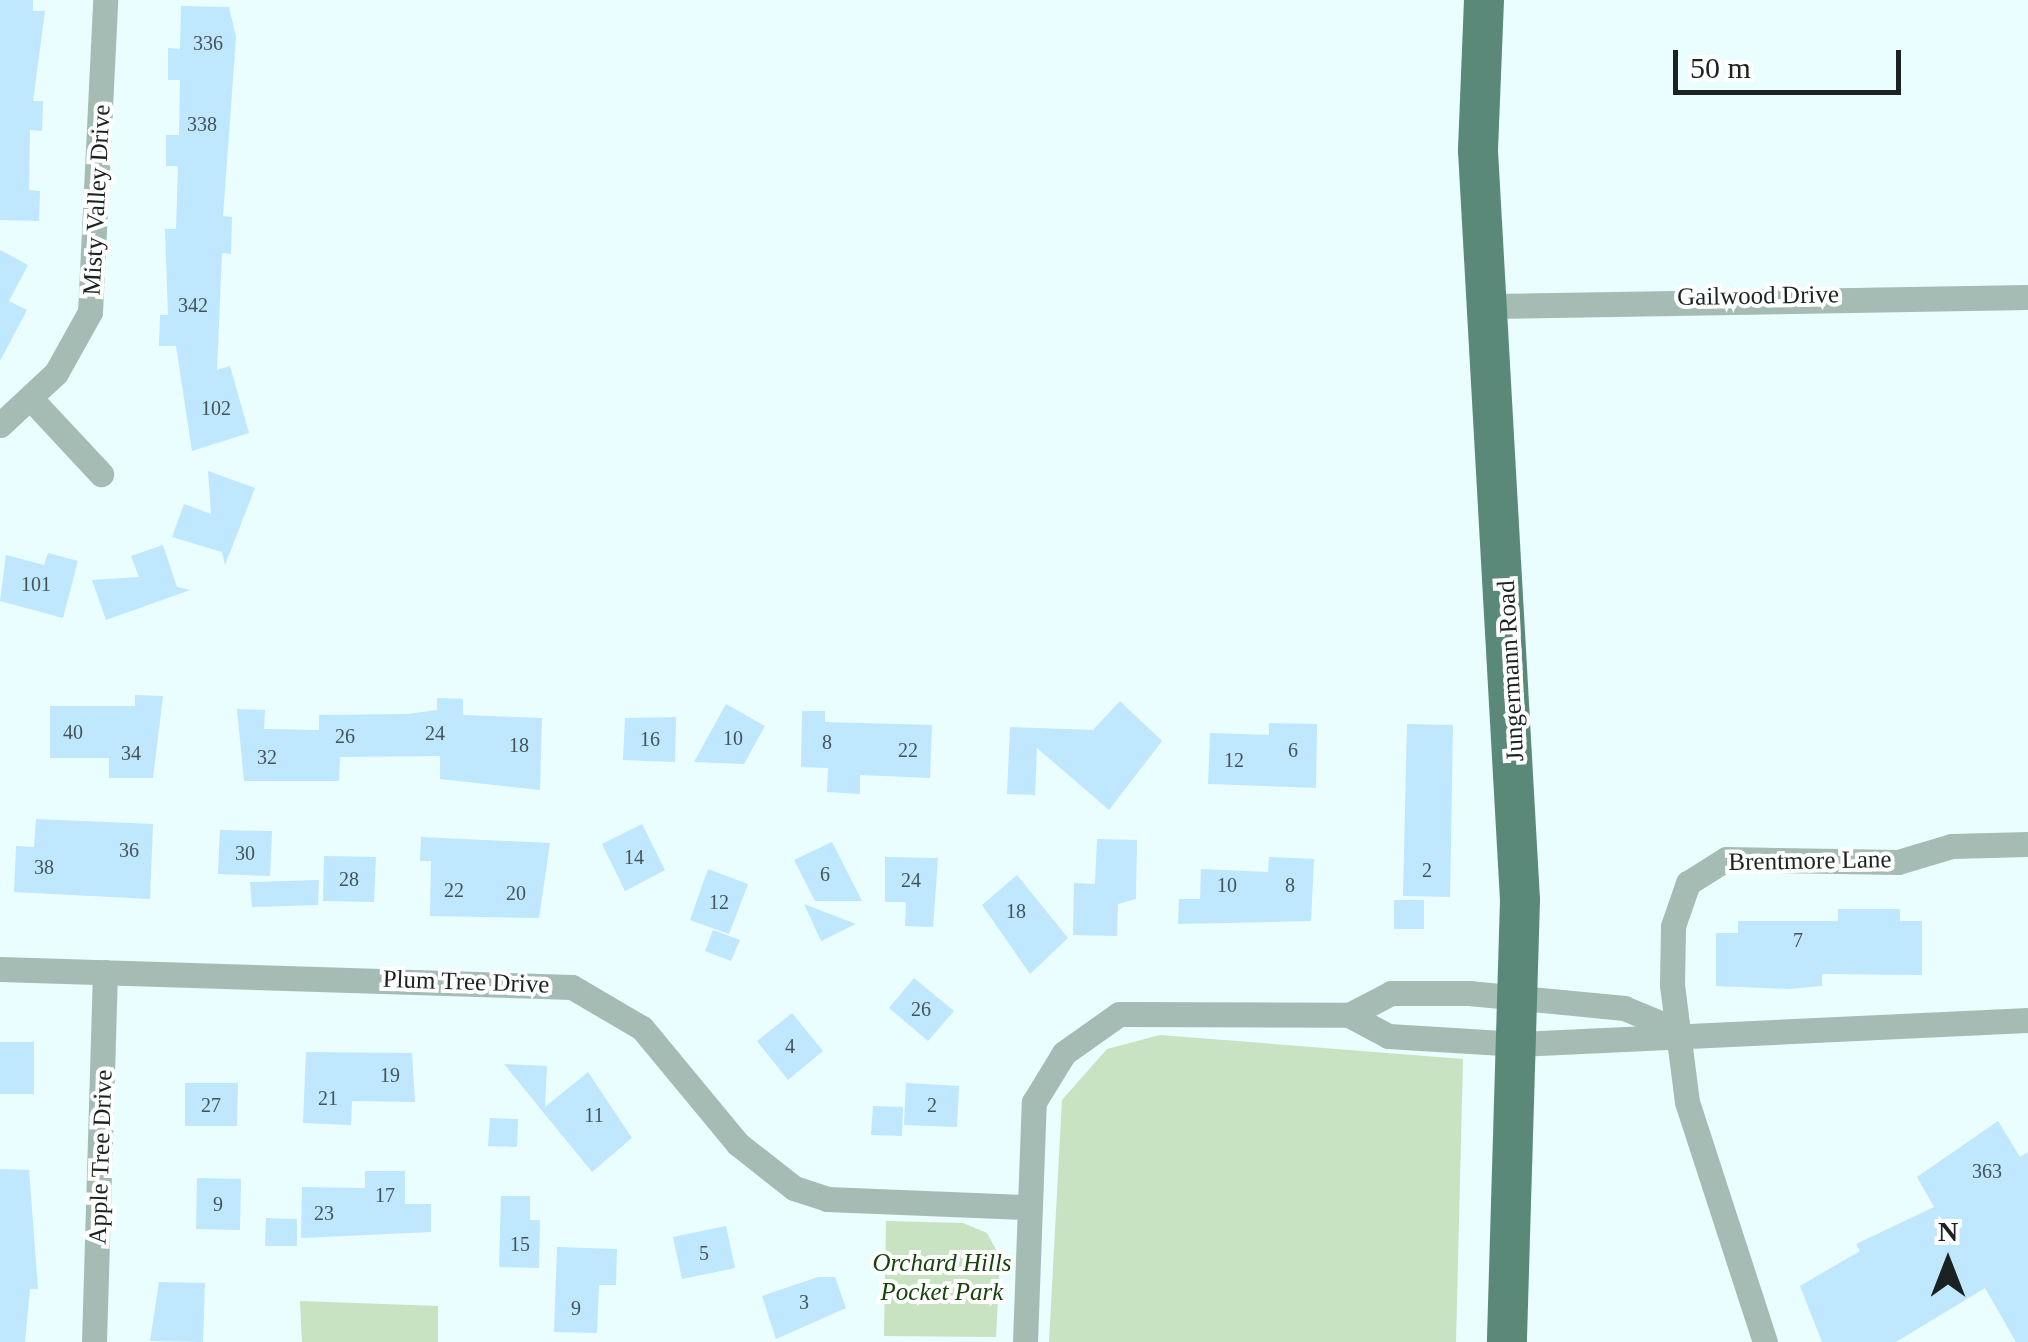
<!DOCTYPE html>
<html>
<head>
<meta charset="utf-8">
<style>
	body { margin:0 }
	#map { position:relative; width:2028px; height:1342px; overflow:hidden; background:#eafdff; font-family:Georgia,serif }
	div>[style] { position:absolute }
	.green>* { inset:0; background:#c7e3c1 }
	.building>* { inset:0; background:#bfe7fe }
	.minor>* { height:25px; margin:-12.5px; padding:0 12.5px; transform-origin:12.5px; border-radius:12.5px; background:#a4bcb3 }
	.primary>* { height:40px; margin:-20px; padding:0 20px; transform-origin:20px; border-radius:20px; background:#5b8979 }
	span { translate:-50% -50%; white-space:nowrap; text-align:center; line-height:1.15; -webkit-text-stroke:8px #fff; paint-order:stroke }
	.number-label { font-size:20px; color:#445359 }
	.number-label span { -webkit-text-stroke-width:0 }
	.street-label { font-size:25px; color:#1b2222 }
	.park-label { font-size:25px; color:#17430c; font-style:italic }
	.north { position:absolute; left:1898px; top:1212px; width:100px; height:100px; -webkit-text-stroke:8px #fff; paint-order:stroke; rotate:0deg; font-size:28px; font-weight:700; line-height:40px; text-align:center; color:#1b2222 }
	.north::after { content:''; display:block; margin:auto; width:35px; height:45px; background:#1b2222; clip-path:polygon(50% 0,100% 100%,50% 72%,0 100%) }
	.scale { position:absolute; left:1673px; top:50px; width:228px; height:45px; box-sizing:border-box; border:5px solid #1b2222; border-top:0; padding-left:12px; font-size:30px; line-height:35px; white-space:nowrap; color:#1b2222; -webkit-text-stroke:8px #fff; paint-order:stroke }
</style>
</head>
<body>
<div id="map">
	<div class="green">
		<i style="clip-path:polygon(1160px 1035px,1463px 1059px,1456px 1342px,1049px 1342px,1062px 1100px,1107px 1049px)"></i>
		<i style="clip-path:polygon(886px 1221px,963px 1223px,987px 1233px,1000px 1257px,996px 1337px,884px 1336px)"></i>
		<i style="clip-path:polygon(300px 1301px,438px 1306px,438px 1342px,302px 1342px)"></i>
	</div>
	<div class="building">
		<i style="clip-path:polygon(0 0,33px 0,33px 11px,45px 11px,33px 101px,43px 101px,42px 131px,30px 130px,29px 190px,40px 191px,39px 221px,0 220px)"></i>
		<i style="clip-path:polygon(181px 6px,229px 7px,236px 37px,223px 216px,232px 217px,231px 254px,222px 253px,217px 370px,230px 366px,249px 433px,192px 451px,176px 346px,159px 346px,160px 315px,168px 315px,165px 229px,176px 229px,178px 166px,166px 166px,166px 135px,179px 135px,180px 80px,168px 80px,168px 48px,180px 49px)"></i>
		<i style="clip-path:polygon(0 250px,28px 265px,9px 301px,27px 310px,0 361px)"></i>
		<i style="clip-path:polygon(208px 471px,255px 488px,225px 565px,222px 552px,172px 537px,184px 504px,211px 514px)"></i>
		<i style="clip-path:polygon(163px 545px,177px 587px,190px 590px,106px 620px,92px 580px,139px 577px,131px 556px)"></i>
		<i style="clip-path:polygon(48px 553px,78px 561px,63px 618px,0 601px,6px 555px,44px 565px)"></i>
		<i style="clip-path:polygon(135px 695px,163px 696px,153px 778px,109px 778px,109px 758px,50px 758px,50px 706px,135px 706px)"></i>
		<i style="clip-path:polygon(437px 698px,463px 699px,463px 715px,542px 718px,540px 790px,440px 779px,440px 756px,340px 757px,339px 781px,244px 781px,237px 709px,265px 710px,264px 729px,319px 730px,319px 715px,408px 714px,437px 710px)"></i>
		<i style="clip-path:polygon(1120px 701px,1162px 741px,1109px 810px,1037px 748px,1035px 795px,1007px 794px,1010px 727px,1093px 730px)"></i>
		<i style="clip-path:polygon(726px 704px,765px 726px,744px 764px,694px 762px)"></i>
		<i style="clip-path:polygon(802px 711px,825px 711px,825px 722px,932px 725px,930px 778px,860px 775px,860px 794px,827px 792px,828px 768px,801px 767px)"></i>
		<i style="clip-path:polygon(676px 717px,675px 762px,623px 760px,625px 718px)"></i>
		<i style="clip-path:polygon(1269px 723px,1317px 724px,1316px 788px,1208px 784px,1210px 733px,1269px 735px)"></i>
		<i style="clip-path:polygon(1407px 724px,1453px 725px,1450px 897px,1403px 896px)"></i>
		<i style="clip-path:polygon(36px 819px,153px 824px,150px 899px,14px 892px,16px 846px,34px 847px)"></i>
		<i style="clip-path:polygon(642px 824px,665px 870px,625px 891px,602px 844px)"></i>
		<i style="clip-path:polygon(220px 830px,272px 831px,270px 876px,218px 874px)"></i>
		<i style="clip-path:polygon(421px 837px,550px 843px,539px 918px,430px 916px,431px 861px,420px 861px)"></i>
		<i style="clip-path:polygon(1097px 839px,1137px 840px,1136px 899px,1118px 904px,1117px 936px,1073px 935px,1074px 883px,1095px 884px)"></i>
		<i style="clip-path:polygon(832px 842px,862px 901px,815px 901px,794px 860px)"></i>
		<i style="clip-path:polygon(324px 856px,376px 857px,374px 902px,323px 901px)"></i>
		<i style="clip-path:polygon(885px 857px,938px 858px,933px 927px,905px 926px,906px 902px,885px 902px)"></i>
		<i style="clip-path:polygon(1269px 857px,1314px 859px,1311px 921px,1178px 924px,1179px 899px,1200px 899px,1201px 869px,1268px 872px)"></i>
		<i style="clip-path:polygon(708px 869px,748px 884px,729px 934px,690px 920px)"></i>
		<i style="clip-path:polygon(1017px 875px,1068px 938px,1030px 974px,982px 905px)"></i>
		<i style="clip-path:polygon(319px 880px,318px 905px,252px 907px,250px 882px)"></i>
		<i style="clip-path:polygon(1394px 900px,1424px 900px,1424px 929px,1394px 929px)"></i>
		<i style="clip-path:polygon(804px 904px,856px 924px,821px 941px)"></i>
		<i style="clip-path:polygon(1838px 909px,1900px 909px,1900px 921px,1922px 921px,1922px 975px,1822px 974px,1822px 986px,1788px 989px,1716px 986px,1716px 933px,1738px 933px,1738px 921px,1838px 921px)"></i>
		<i style="clip-path:polygon(713px 930px,740px 940px,731px 961px,705px 951px)"></i>
		<i style="clip-path:polygon(914px 978px,954px 1011px,928px 1041px,889px 1008px)"></i>
		<i style="clip-path:polygon(792px 1013px,823px 1051px,788px 1080px,757px 1041px)"></i>
		<i style="clip-path:polygon(0 1042px,34px 1042px,34px 1094px,0 1094px)"></i>
		<i style="clip-path:polygon(306px 1052px,412px 1053px,415px 1102px,352px 1101px,351px 1125px,303px 1123px)"></i>
		<i style="clip-path:polygon(504px 1064px,547px 1066px,545px 1107px,588px 1072px,632px 1138px,592px 1172px)"></i>
		<i style="clip-path:polygon(185px 1083px,238px 1083px,237px 1126px,185px 1126px)"></i>
		<i style="clip-path:polygon(906px 1083px,959px 1086px,957px 1127px,904px 1125px)"></i>
		<i style="clip-path:polygon(873px 1106px,903px 1107px,902px 1136px,871px 1135px)"></i>
		<i style="clip-path:polygon(490px 1118px,518px 1119px,517px 1147px,488px 1146px)"></i>
		<i style="clip-path:polygon(1998px 1121px,2020px 1157px,2028px 1152px,2028px 1342px,2016px 1342px,1985px 1288px,1896px 1342px,1822px 1342px,1800px 1286px,1860px 1251px,1856px 1244px,1934px 1207px,1917px 1177px)"></i>
		<i style="clip-path:polygon(0 1169px,29px 1170px,38px 1289px,30px 1289px,25px 1342px,0 1342px)"></i>
		<i style="clip-path:polygon(365px 1171px,405px 1171px,405px 1204px,431px 1204px,431px 1232px,301px 1238px,302px 1187px,365px 1188px)"></i>
		<i style="clip-path:polygon(197px 1178px,241px 1179px,240px 1230px,196px 1229px)"></i>
		<i style="clip-path:polygon(501px 1196px,530px 1196px,530px 1220px,540px 1220px,539px 1268px,499px 1267px)"></i>
		<i style="clip-path:polygon(266px 1218px,297px 1219px,297px 1246px,265px 1246px)"></i>
		<i style="clip-path:polygon(726px 1226px,735px 1268px,682px 1279px,673px 1237px)"></i>
		<i style="clip-path:polygon(557px 1247px,617px 1249px,616px 1285px,599px 1285px,597px 1333px,554px 1332px)"></i>
		<i style="clip-path:polygon(818px 1277px,835px 1277px,846px 1308px,776px 1339px,762px 1296px)"></i>
		<i style="clip-path:polygon(159px 1282px,205px 1283px,203px 1342px,150px 1341px)"></i>
	</div>
	<div class="minor">
		<i style="left:1489px;top:306px;width:539px;rotate:-0.96deg"></i>
		<i style="left:33px;top:401px;width:100px;rotate:47deg"></i>
		<i style="left:0;top:425px;width:76px;rotate:-42.9deg"></i>
		<i style="left:56px;top:373px;width:70px;rotate:-60.9deg"></i>
		<i style="left:90px;top:312px;width:312px;rotate:-87.2deg"></i>
		<i style="left:0;top:969px;width:572px;rotate:1.8deg"></i>
		<i style="left:572px;top:987px;width:81px;rotate:30.4deg"></i>
		<i style="left:642px;top:1028px;width:151px;rotate:50.4deg"></i>
		<i style="left:738px;top:1144px;width:71px;rotate:38.2deg"></i>
		<i style="left:794px;top:1188px;width:35px;rotate:18deg"></i>
		<i style="left:827px;top:1199px;width:201px;rotate:2.3deg"></i>
		<i style="left:1349px;top:1015px;width:47px;rotate:-27.6deg"></i>
		<i style="left:1391px;top:993px;width:78px"></i>
		<i style="left:1469px;top:993px;width:156px;rotate:5.5deg"></i>
		<i style="left:1624px;top:1008px;width:57px;rotate:22.5deg"></i>
		<i style="left:94px;top:1342px;width:370px;rotate:-88.3deg"></i>
		<i style="left:1025px;top:1342px;width:240px;rotate:-87.9deg"></i>
		<i style="left:1034px;top:1102px;width:57px;rotate:-58.5deg"></i>
		<i style="left:1064px;top:1053px;width:67px;rotate:-35.3deg"></i>
		<i style="left:1119px;top:1014px;width:230px;rotate:0.2deg"></i>
		<i style="left:1349px;top:1015px;width:44px;rotate:28.3deg"></i>
		<i style="left:1388px;top:1036px;width:131px;rotate:3.5deg"></i>
		<i style="left:1519px;top:1044px;width:510px;rotate:-2.7deg"></i>
		<i style="left:1765px;top:1342px;width:252px;rotate:-108deg"></i>
		<i style="left:1687px;top:1102px;width:118px;rotate:-97.3deg"></i>
		<i style="left:1672px;top:985px;width:59px;rotate:-89deg"></i>
		<i style="left:1673px;top:926px;width:46px;rotate:-70.8deg"></i>
		<i style="left:1688px;top:883px;width:45px;rotate:-32.3deg"></i>
		<i style="left:1726px;top:859px;width:172px;rotate:1deg"></i>
		<i style="left:1898px;top:862px;width:56px;rotate:-16.5deg"></i>
		<i style="left:1952px;top:846px;width:76px;rotate:-1.5deg"></i>
	</div>
	<div class="primary">
		<i style="left:1484px;top:0;width:151px;rotate:92.3deg"></i>
		<i style="left:1478px;top:151px;width:750px;rotate:86.79deg"></i>
		<i style="left:1520px;top:900px;width:442px;rotate:91.7deg"></i>
	</div>
	<div class="number-label">
		<span style="left:208px;top:43px">336</span>
		<span style="left:202px;top:124px">338</span>
		<span style="left:193px;top:305px">342</span>
		<span style="left:216px;top:408px">102</span>
		<span style="left:36px;top:584px">101</span>
		<span style="left:73px;top:732px">40</span>
		<span style="left:435px;top:733px">24</span>
		<span style="left:345px;top:736px">26</span>
		<span style="left:733px;top:738px">10</span>
		<span style="left:650px;top:739px">16</span>
		<span style="left:827px;top:742px">8</span>
		<span style="left:519px;top:745px">18</span>
		<span style="left:908px;top:750px">22</span>
		<span style="left:1293px;top:750px">6</span>
		<span style="left:131px;top:753px">34</span>
		<span style="left:267px;top:757px">32</span>
		<span style="left:1234px;top:760px">12</span>
		<span style="left:129px;top:850px">36</span>
		<span style="left:245px;top:853px">30</span>
		<span style="left:634px;top:857px">14</span>
		<span style="left:44px;top:867px">38</span>
		<span style="left:1427px;top:870px">2</span>
		<span style="left:825px;top:874px">6</span>
		<span style="left:349px;top:879px">28</span>
		<span style="left:911px;top:880px">24</span>
		<span style="left:1227px;top:885px">10</span>
		<span style="left:1290px;top:885px">8</span>
		<span style="left:454px;top:890px">22</span>
		<span style="left:516px;top:893px">20</span>
		<span style="left:719px;top:902px">12</span>
		<span style="left:1016px;top:911px">18</span>
		<span style="left:1798px;top:940px">7</span>
		<span style="left:921px;top:1009px">26</span>
		<span style="left:790px;top:1046px">4</span>
		<span style="left:390px;top:1075px">19</span>
		<span style="left:328px;top:1098px">21</span>
		<span style="left:211px;top:1105px">27</span>
		<span style="left:932px;top:1105px">2</span>
		<span style="left:594px;top:1115px">11</span>
		<span style="left:1987px;top:1171px">363</span>
		<span style="left:385px;top:1195px">17</span>
		<span style="left:218px;top:1204px">9</span>
		<span style="left:324px;top:1213px">23</span>
		<span style="left:520px;top:1244px">15</span>
		<span style="left:704px;top:1253px">5</span>
		<span style="left:804px;top:1302px">3</span>
		<span style="left:576px;top:1308px">9</span>
	</div>
	<div class="street-label">
		<span style="left:97px;top:200px;rotate:-87deg">Misty Valley Drive</span>
		<span style="left:1758px;top:296px;rotate:-1deg">Gailwood Drive</span>
		<span style="left:1511px;top:671px;rotate:-93deg">Jungermann Road</span>
		<span style="left:1810px;top:861px;rotate:-1deg">Brentmore Lane</span>
		<span style="left:466px;top:982px;rotate:2deg">Plum Tree Drive</span>
		<span style="left:101px;top:1157px;rotate:-88deg">Apple Tree Drive</span>
	</div>
	<div class="park-label">
		<span style="left:942px;top:1278px">Orchard Hills<br>Pocket Park</span>
	</div>
	<div class="north">N</div>
	<div class="scale">50 m</div>
</div>
</body>
</html>
